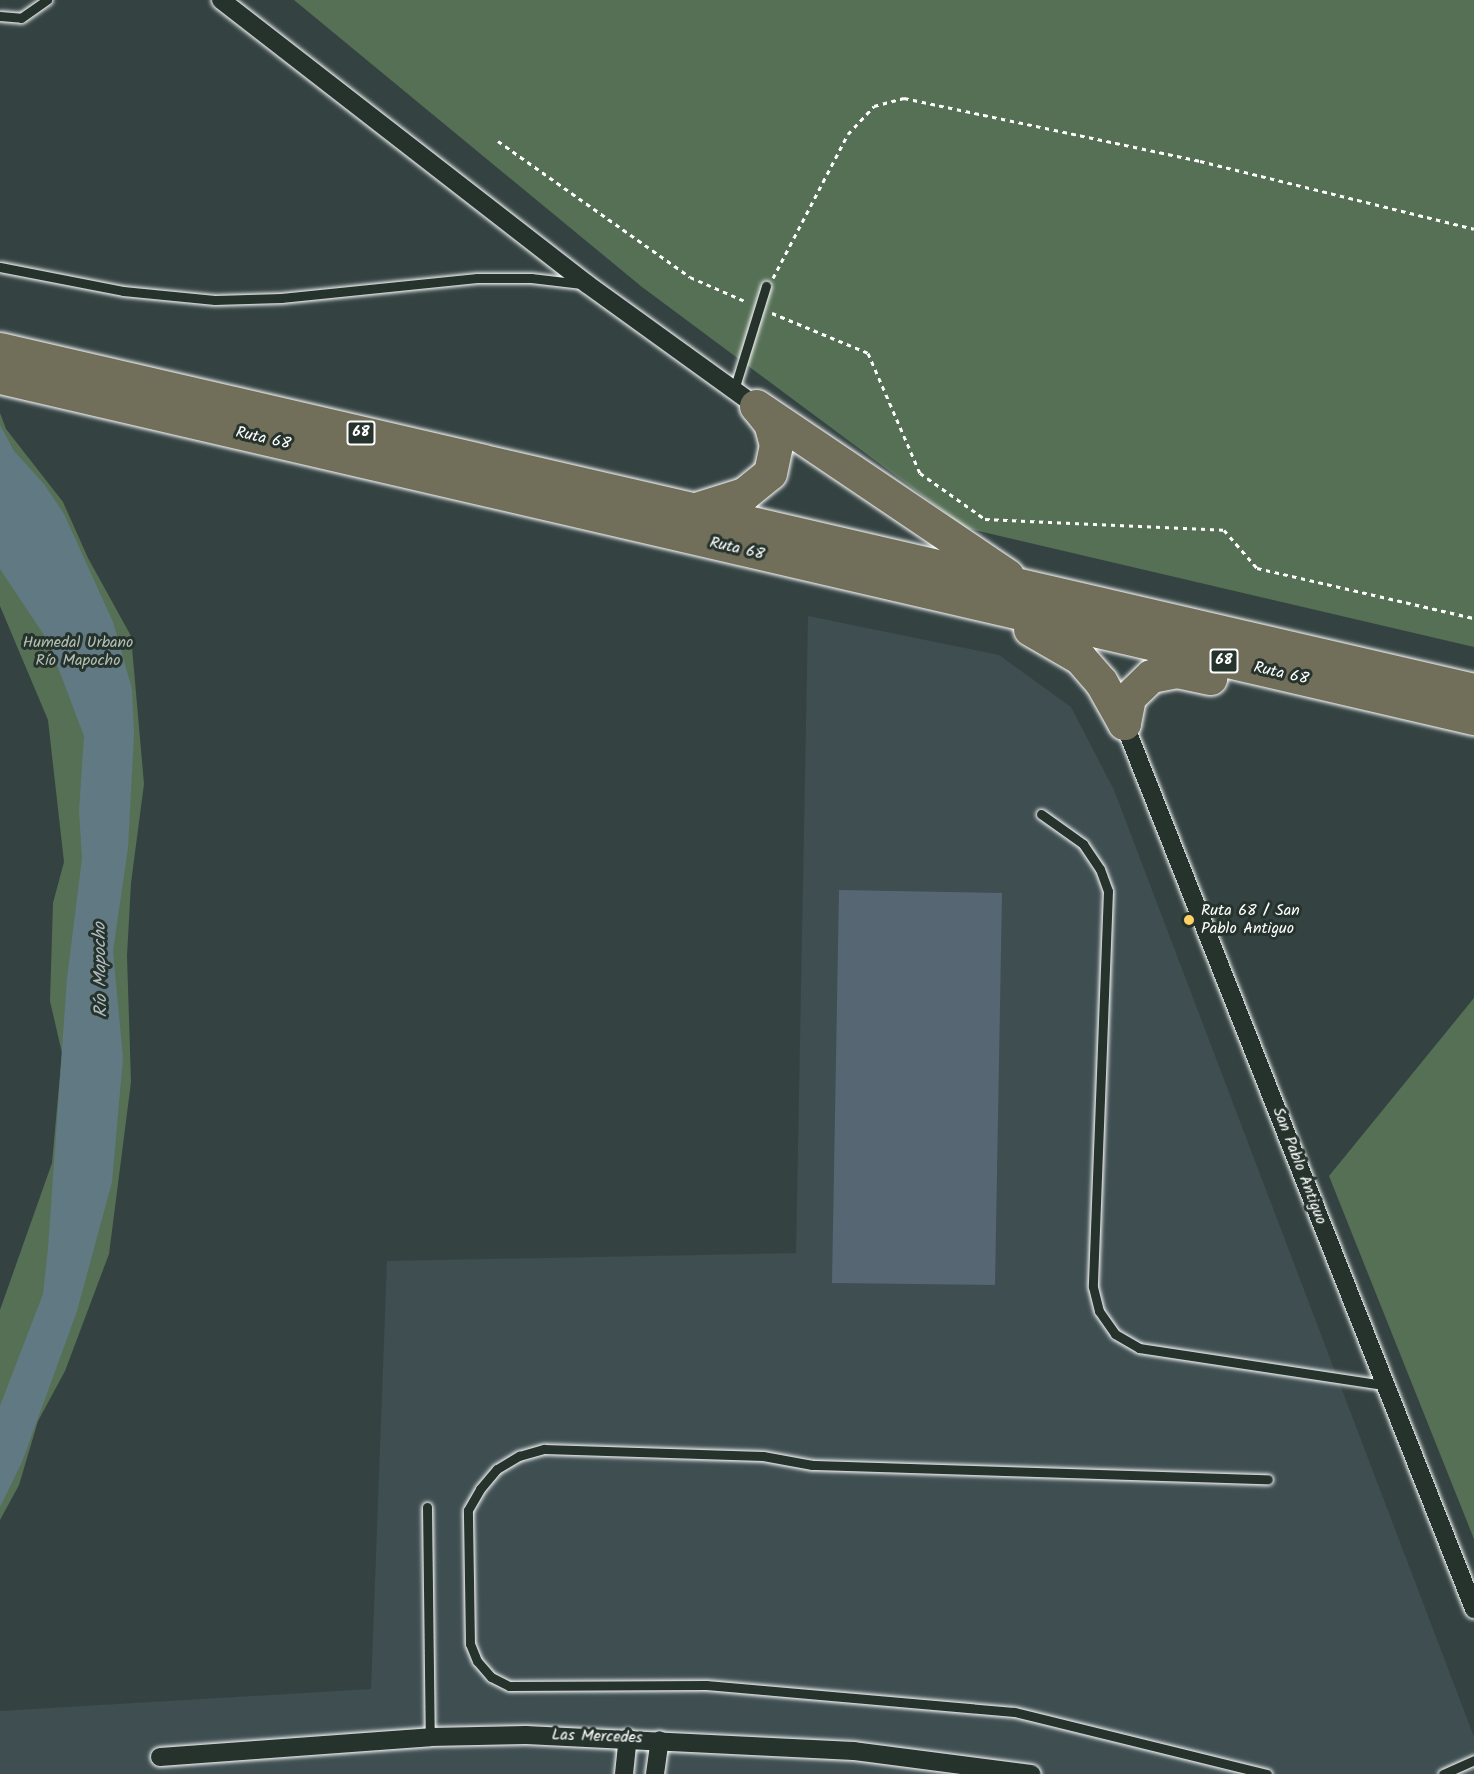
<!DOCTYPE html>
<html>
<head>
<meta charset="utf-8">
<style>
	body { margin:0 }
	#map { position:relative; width:1474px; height:1774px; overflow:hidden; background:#344342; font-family:Kalam,sans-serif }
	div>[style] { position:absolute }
	.built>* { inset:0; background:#3e4e51 }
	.green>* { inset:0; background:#567056 }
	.water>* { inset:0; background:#617982 }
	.building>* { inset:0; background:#566773 }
	.path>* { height:3px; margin-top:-1.5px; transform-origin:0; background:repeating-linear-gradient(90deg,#fff 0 4.5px,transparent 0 9px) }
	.roads { filter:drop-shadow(0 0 2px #fff) drop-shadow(0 0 2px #fff) }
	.service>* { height:9px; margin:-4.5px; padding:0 4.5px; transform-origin:4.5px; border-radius:4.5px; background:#26332d }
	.minor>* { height:18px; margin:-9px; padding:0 9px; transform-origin:9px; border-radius:9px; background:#26332d }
	.motorway>* { height:33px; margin:-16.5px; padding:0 16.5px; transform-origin:16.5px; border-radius:16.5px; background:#716e59 }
	.dots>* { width:16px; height:16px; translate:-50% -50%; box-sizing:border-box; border:3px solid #26332d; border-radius:50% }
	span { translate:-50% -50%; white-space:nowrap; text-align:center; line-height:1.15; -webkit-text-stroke:6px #26332d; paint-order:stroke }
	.shield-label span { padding:2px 4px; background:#26332d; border:2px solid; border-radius:4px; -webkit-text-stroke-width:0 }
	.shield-label { font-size:15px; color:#fff; font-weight:700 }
	.street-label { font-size:16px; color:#fff }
	.park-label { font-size:16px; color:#b3bfb3 }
	.poi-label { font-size:16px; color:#fff }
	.left { translate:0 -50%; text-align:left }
	.water-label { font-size:18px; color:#b0bcc0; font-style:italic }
</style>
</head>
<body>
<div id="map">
	<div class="built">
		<i style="clip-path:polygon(808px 616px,999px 655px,1071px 707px,1114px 790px,1474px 1737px,1474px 1774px,0 1774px,0 1711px,371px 1689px,387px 1261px,796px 1253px)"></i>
	</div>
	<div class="green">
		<i style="clip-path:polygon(294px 0,1474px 0,1474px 647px,966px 528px,642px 287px)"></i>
		<i style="clip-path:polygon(0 413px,6px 429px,63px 502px,88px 558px,131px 636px,144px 784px,131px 883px,127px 956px,131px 1082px,109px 1254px,65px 1371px,38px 1421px,19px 1485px,0 1520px,0 1310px,52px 1163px,62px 1053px,50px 1001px,53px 903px,64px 862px,48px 720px,0 606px)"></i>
		<i style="clip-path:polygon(1474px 998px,1474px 1539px,1329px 1176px)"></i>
	</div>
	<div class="water">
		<i style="clip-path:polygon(0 425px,14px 451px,44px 484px,64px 514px,113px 622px,132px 689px,134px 734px,128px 848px,113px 951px,123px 1058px,112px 1182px,77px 1311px,22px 1462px,0 1507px,0 1406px,43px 1294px,48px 1248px,67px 978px,82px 858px,79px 811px,84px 736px,48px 641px,0 569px)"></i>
	</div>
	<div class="building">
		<i style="clip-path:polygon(839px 890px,1002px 893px,995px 1285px,832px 1283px)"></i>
	</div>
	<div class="path">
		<i style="left:498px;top:141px;width:235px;rotate:35.3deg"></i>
		<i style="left:690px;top:277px;width:62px;rotate:23.7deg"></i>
		<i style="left:773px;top:278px;width:162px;rotate:-62.5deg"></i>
		<i style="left:848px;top:134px;width:38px;rotate:-47deg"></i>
		<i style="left:874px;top:106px;width:31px;rotate:-15deg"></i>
		<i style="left:904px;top:98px;width:303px;rotate:12deg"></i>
		<i style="left:1200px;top:161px;width:282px;rotate:13.9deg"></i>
		<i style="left:772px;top:313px;width:104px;rotate:22.6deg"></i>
		<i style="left:868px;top:353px;width:131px;rotate:66.6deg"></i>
		<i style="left:920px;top:473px;width:80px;rotate:35.3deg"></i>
		<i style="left:985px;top:519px;width:239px;rotate:2.6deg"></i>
		<i style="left:1224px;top:530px;width:50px;rotate:49deg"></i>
		<i style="left:1257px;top:568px;width:223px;rotate:13deg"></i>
	</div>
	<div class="roads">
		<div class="service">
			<i style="left:0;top:16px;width:21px;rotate:5deg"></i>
			<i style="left:21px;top:18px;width:32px;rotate:-35deg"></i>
			<i style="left:0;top:267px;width:125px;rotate:11deg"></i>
			<i style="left:123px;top:291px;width:92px;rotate:5.6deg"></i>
			<i style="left:215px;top:300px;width:66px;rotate:-1.7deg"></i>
			<i style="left:281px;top:298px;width:197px;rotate:-5.8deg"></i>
			<i style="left:477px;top:278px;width:54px"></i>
			<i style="left:531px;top:278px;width:51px;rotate:6.7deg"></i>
			<i style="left:734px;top:390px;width:109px;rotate:-72.9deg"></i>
			<i style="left:1041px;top:814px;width:52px;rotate:35.5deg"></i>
			<i style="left:1083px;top:844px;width:30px;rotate:56deg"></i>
			<i style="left:1100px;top:869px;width:23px;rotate:70deg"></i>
			<i style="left:1108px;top:891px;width:396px;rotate:92.2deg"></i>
			<i style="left:1093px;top:1287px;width:25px;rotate:76deg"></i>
			<i style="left:1099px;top:1311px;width:28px;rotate:55deg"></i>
			<i style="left:1115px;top:1334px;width:28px;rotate:30deg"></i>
			<i style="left:1139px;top:1348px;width:249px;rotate:8.6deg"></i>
			<i style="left:427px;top:1507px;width:230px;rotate:89.3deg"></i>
			<i style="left:1267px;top:1774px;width:260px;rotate:-166.2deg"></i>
			<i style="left:1014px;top:1712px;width:309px;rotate:-175deg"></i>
			<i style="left:706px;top:1685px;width:197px;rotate:179.7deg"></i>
			<i style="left:509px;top:1686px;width:20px;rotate:-153deg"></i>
			<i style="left:491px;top:1677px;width:21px;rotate:-131deg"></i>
			<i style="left:477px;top:1661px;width:18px;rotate:-112deg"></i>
			<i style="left:470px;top:1644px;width:134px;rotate:-90.9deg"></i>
			<i style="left:468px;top:1510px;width:24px;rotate:-60deg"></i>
			<i style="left:480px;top:1489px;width:26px;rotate:-50deg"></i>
			<i style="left:497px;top:1469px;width:26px;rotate:-31deg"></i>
			<i style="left:519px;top:1456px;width:26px;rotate:-16deg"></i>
			<i style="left:544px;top:1449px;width:219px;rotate:1.8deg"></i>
			<i style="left:763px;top:1456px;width:50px;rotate:10.4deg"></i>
			<i style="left:812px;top:1465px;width:456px;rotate:1.8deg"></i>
			<i style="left:1443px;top:1774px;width:34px;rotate:-24deg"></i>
		</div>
		<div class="minor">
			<i style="left:221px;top:0;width:463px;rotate:37.8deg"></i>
			<i style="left:587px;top:284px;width:208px;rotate:35.8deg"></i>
			<i style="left:1124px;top:723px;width:953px;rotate:68.44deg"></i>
			<i style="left:160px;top:1757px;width:271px;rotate:-4.2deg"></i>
			<i style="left:430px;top:1737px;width:96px;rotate:-1.2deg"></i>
			<i style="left:526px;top:1735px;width:328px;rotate:2.8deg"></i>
			<i style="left:854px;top:1751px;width:179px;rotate:7.4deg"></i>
			<i style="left:624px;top:1774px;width:36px;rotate:-84deg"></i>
			<i style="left:655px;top:1774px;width:34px;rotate:-82deg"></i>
		</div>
		<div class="motorway">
			<i style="left:0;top:349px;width:1513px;rotate:13.03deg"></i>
			<i style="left:0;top:377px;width:1513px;rotate:13.03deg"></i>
			<i style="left:756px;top:406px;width:303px;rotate:34deg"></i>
			<i style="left:696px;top:509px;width:50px;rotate:-17.4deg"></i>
			<i style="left:744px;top:494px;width:33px;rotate:-39deg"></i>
			<i style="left:770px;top:473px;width:29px;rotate:-78deg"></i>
			<i style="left:776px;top:445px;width:23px;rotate:-105deg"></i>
			<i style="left:770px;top:423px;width:19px;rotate:-129deg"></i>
			<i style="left:1030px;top:629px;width:58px;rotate:30.1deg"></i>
			<i style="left:1080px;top:658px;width:32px;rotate:49deg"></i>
			<i style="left:1101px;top:682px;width:47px;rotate:60.7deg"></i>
			<i style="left:1124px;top:723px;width:26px;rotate:-79deg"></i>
			<i style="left:1129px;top:697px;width:30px;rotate:-44deg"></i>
			<i style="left:1151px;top:676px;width:26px;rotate:-11deg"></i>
			<i style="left:1177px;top:671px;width:34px;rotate:12deg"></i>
		</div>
	</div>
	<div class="dots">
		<i style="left:1189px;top:920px;background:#ffd166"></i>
	</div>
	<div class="shield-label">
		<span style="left:361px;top:433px">68</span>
		<span style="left:1224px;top:661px">68</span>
	</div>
	<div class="street-label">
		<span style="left:263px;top:439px;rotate:13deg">Ruta 68</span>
		<span style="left:737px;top:549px;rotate:13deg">Ruta 68</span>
		<span style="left:1281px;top:674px;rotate:13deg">Ruta 68</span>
		<span style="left:1299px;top:1166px;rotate:69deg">San Pablo Antiguo</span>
		<span style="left:597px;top:1737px;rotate:2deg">Las Mercedes</span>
	</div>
	<div class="park-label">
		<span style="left:78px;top:652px">Humedal Urbano<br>Río Mapocho</span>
	</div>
	<div class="poi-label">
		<span class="left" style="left:1201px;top:920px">Ruta 68 / San<br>Pablo Antiguo</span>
	</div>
	<div class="water-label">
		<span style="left:102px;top:970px;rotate:-91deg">Río Mapocho</span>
	</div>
</div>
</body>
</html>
